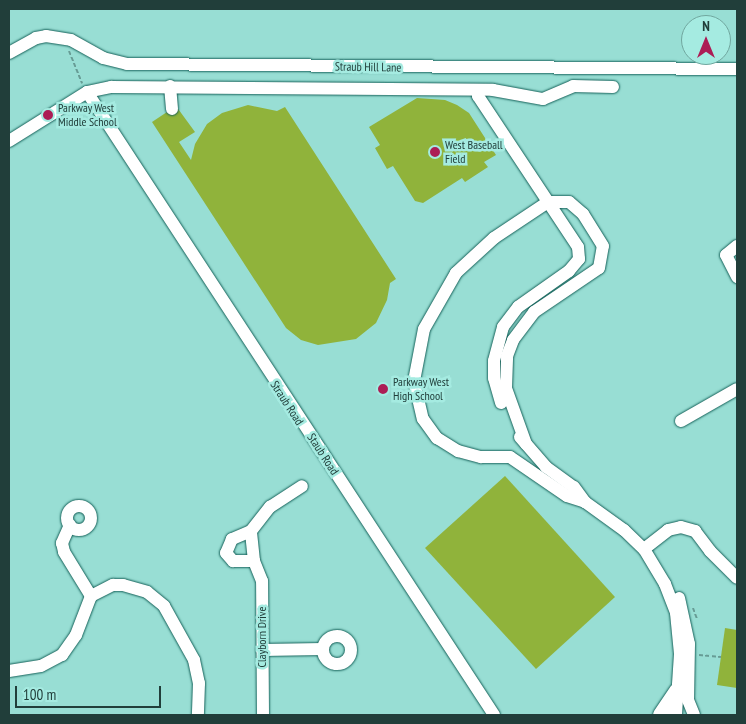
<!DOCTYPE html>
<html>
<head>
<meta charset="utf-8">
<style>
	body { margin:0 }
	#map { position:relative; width:746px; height:724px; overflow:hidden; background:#98ded4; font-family:"PT Sans Narrow",sans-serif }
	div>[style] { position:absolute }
	.green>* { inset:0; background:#90b33b }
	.path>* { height:2px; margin-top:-1px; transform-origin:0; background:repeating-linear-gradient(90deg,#679c95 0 4px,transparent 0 6.5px) }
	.roads { filter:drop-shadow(0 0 1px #156159) drop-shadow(0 0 1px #156159) }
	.minor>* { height:12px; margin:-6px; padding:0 6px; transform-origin:6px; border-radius:6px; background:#fff }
	.minor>.ring { margin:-6px; padding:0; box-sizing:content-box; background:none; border:12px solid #fff; border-radius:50% }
	.major>* { height:16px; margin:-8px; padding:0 8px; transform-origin:8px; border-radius:8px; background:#fff }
	.dots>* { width:14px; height:14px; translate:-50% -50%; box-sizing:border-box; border:2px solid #a5ebe1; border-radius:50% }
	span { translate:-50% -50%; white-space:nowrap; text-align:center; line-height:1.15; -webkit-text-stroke:5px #a5ebe1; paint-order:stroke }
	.street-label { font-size:12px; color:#213e3a }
	.poi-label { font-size:12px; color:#213e3a }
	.left { translate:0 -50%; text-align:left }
	.frame { position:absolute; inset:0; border:10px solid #213e3a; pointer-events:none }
	.north { position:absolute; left:681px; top:15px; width:50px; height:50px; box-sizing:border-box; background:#a5ebe1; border:1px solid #70a69e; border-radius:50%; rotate:0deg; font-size:14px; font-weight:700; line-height:20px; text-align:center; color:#213e3a }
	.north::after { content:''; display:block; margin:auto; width:18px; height:22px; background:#ac1d55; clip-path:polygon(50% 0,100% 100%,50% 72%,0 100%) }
	.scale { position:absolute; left:15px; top:686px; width:146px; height:22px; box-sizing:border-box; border:2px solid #213e3a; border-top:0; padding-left:6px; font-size:15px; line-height:18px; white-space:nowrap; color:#213e3a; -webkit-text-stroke:4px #a5ebe1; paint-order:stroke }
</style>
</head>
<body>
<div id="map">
	<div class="green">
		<i style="clip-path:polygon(417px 98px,445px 100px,457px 105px,469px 113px,496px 155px,484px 162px,488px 167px,465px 182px,462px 178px,423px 203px,415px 201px,393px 166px,387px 169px,375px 148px,380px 145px,369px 127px)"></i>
		<i style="clip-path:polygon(248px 105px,277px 111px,285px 107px,396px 279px,390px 283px,387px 300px,376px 323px,356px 339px,318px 345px,301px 340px,286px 328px,152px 122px,176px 106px,195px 132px,179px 142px,191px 160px,195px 144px,207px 124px,222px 113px)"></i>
		<i style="clip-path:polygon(505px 476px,615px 597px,536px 669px,425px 548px)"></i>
		<i style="clip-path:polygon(725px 628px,737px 630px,737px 688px,717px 685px)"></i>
	</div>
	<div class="path">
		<i style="left:69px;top:51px;width:35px;rotate:68deg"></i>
		<i style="left:693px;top:608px;width:12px;rotate:70deg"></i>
		<i style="left:699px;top:655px;width:22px;rotate:5deg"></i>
	</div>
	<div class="roads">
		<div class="minor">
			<i style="left:9px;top:53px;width:31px;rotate:-29deg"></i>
			<i style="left:36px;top:38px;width:10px;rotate:-11deg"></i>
			<i style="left:46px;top:36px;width:25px;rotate:9deg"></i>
			<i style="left:71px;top:40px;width:37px;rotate:29deg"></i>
			<i style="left:103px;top:58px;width:25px;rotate:14deg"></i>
			<i style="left:127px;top:64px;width:610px;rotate:0.47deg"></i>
			<i style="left:170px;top:86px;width:23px;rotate:85deg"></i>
			<i style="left:478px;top:90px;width:6px;rotate:90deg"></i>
			<i style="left:478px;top:96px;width:181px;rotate:56.5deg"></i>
			<i style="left:578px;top:247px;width:12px;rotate:85deg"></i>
			<i style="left:579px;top:259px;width:16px;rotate:130deg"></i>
			<i style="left:569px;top:271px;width:62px;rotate:144.8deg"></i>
			<i style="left:518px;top:307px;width:25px;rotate:127deg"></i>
			<i style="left:503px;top:327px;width:35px;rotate:105deg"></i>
			<i style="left:494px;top:361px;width:17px;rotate:90deg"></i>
			<i style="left:494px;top:378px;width:26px;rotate:74deg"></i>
			<i style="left:87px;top:92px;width:744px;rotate:56.84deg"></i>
			<i style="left:9px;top:141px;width:92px;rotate:-32.1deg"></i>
			<i style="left:87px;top:92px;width:25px;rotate:-12deg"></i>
			<i style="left:111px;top:87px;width:382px;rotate:0.4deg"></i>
			<i style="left:493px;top:90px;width:51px;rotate:10.2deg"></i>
			<i style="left:543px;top:99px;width:33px;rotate:-23deg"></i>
			<i style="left:573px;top:86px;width:40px;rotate:1.4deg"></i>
			<i style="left:737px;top:246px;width:14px;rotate:141deg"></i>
			<i style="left:726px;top:255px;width:25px;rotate:63deg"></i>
			<i style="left:681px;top:421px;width:64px;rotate:-29.7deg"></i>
			<i style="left:520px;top:437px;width:40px;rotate:49deg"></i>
			<i style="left:546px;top:467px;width:34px;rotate:36deg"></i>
			<i style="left:574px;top:487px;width:19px;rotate:54deg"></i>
			<i style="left:585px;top:502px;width:48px;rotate:35.7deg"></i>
			<i style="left:624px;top:530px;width:28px;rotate:44deg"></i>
			<i style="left:644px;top:549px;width:41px;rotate:59deg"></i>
			<i style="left:665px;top:584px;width:31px;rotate:69deg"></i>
			<i style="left:676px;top:613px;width:41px;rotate:84.4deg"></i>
			<i style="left:680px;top:654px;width:61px;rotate:93.8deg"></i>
			<i style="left:526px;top:444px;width:59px;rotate:-109.7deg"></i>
			<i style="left:506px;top:388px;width:32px;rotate:-88deg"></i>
			<i style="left:507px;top:356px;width:17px;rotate:-69deg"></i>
			<i style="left:513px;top:340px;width:35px;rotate:-53deg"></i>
			<i style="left:534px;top:312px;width:78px;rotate:-34.1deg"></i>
			<i style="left:599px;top:268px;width:22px;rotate:-80deg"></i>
			<i style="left:603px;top:246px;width:38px;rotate:-122deg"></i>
			<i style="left:583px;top:214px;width:18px;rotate:-139deg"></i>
			<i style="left:569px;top:202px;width:21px;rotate:180deg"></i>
			<i style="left:548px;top:202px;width:65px;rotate:146.3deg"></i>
			<i style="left:494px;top:238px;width:52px;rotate:137.4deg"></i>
			<i style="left:456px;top:273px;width:64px;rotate:119.7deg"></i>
			<i style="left:424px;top:329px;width:53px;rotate:100.9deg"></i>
			<i style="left:414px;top:381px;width:39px;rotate:77deg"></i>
			<i style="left:423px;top:419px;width:24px;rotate:54deg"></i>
			<i style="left:437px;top:438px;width:25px;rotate:32deg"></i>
			<i style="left:458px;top:451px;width:24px;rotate:15deg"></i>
			<i style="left:481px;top:457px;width:29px"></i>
			<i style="left:510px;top:457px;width:69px;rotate:34.4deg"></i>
			<i style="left:567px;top:496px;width:19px;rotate:18deg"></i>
			<i class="ring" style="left:67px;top:506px;width:12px;height:12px"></i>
			<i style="left:70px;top:525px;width:20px;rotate:114deg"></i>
			<i style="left:62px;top:543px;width:9px;rotate:77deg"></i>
			<i style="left:64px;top:552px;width:52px;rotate:58.5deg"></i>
			<i style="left:251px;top:531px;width:21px;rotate:157deg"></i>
			<i style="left:232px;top:539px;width:15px;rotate:113deg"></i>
			<i style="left:226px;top:553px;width:11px;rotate:49deg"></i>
			<i style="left:233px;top:561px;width:21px"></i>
			<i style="left:644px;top:549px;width:31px;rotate:-38deg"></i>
			<i style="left:668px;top:530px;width:13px;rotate:-13deg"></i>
			<i style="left:681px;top:527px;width:15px;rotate:16deg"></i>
			<i style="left:695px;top:531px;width:25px;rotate:53deg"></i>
			<i style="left:710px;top:551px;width:38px;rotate:45deg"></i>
			<i style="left:91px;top:596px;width:25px;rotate:-27deg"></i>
			<i style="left:113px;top:585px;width:10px"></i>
			<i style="left:123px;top:585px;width:25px;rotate:16deg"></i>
			<i style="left:147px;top:592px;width:22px;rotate:39deg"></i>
			<i style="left:164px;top:606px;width:62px;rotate:60.9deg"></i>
			<i style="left:194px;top:660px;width:24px;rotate:78deg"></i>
			<i style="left:199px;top:683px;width:32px;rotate:92deg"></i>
			<i style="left:679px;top:598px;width:47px;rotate:77.7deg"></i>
			<i style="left:689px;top:644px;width:56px;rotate:91deg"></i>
			<i style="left:688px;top:700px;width:16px;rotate:68deg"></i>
			<i class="ring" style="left:323px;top:636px;width:16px;height:16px"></i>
			<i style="left:262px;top:650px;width:61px;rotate:-0.9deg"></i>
			<i style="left:9px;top:671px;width:32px;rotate:-9deg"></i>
			<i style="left:41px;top:666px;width:24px;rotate:-28deg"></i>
			<i style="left:62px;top:655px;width:24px;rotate:-55deg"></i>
			<i style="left:76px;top:635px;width:42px;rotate:-69deg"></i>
			<i style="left:263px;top:715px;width:134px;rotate:-90.4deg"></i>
			<i style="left:262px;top:581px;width:22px;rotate:-112deg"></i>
			<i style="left:254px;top:561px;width:30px;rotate:-96deg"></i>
			<i style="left:251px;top:531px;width:31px;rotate:-52deg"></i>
			<i style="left:270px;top:507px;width:38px;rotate:-33deg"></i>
		</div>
		<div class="major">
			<i style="left:661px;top:715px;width:29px;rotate:-56deg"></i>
		</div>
	</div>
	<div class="dots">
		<i style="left:48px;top:115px;background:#ac1d55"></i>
		<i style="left:435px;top:152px;background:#ac1d55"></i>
		<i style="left:383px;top:389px;background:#ac1d55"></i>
	</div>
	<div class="street-label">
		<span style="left:368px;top:67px;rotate:1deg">Straub Hill Lane</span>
		<span style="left:287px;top:403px;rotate:57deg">Straub Road</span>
		<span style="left:323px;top:454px;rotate:57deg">Staub Road</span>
		<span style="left:262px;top:637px;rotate:-90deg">Clayborn Drive</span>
	</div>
	<div class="poi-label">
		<span class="left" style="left:58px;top:115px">Parkway West<br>Middle School</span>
		<span class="left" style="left:445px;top:152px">West Baseball<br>Field</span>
		<span class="left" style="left:393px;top:389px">Parkway West<br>High School</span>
	</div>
	<div class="frame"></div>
	<div class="north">N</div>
	<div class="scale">100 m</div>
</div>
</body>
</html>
